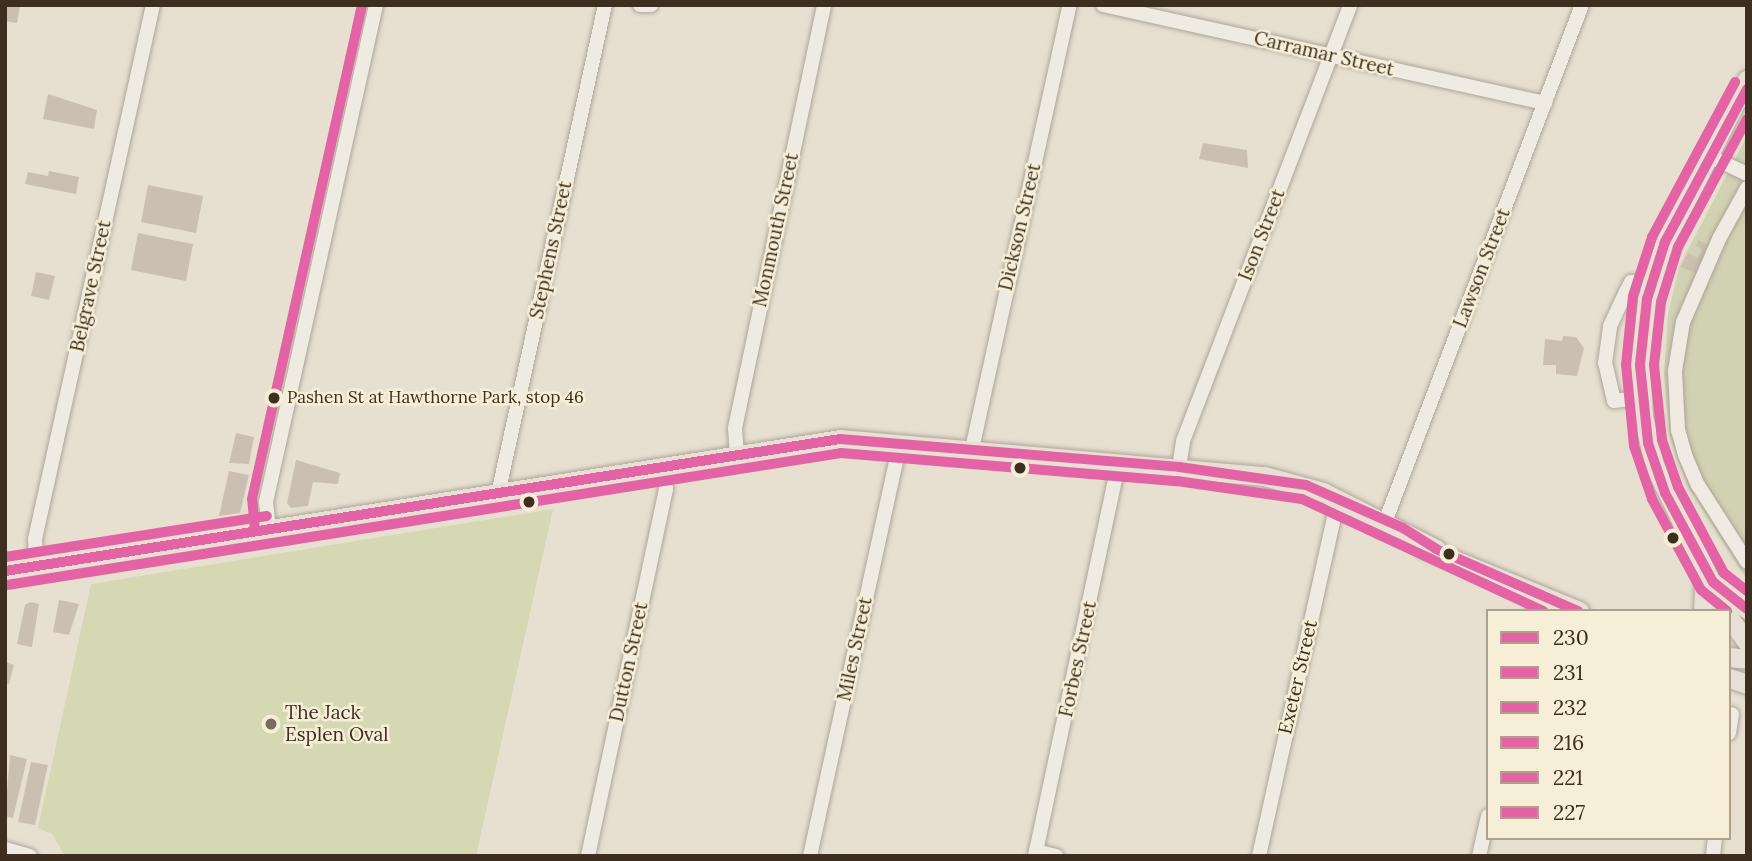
<!DOCTYPE html>
<html>
<head>
<meta charset="utf-8">
<style>
	body { margin:0 }
	#map { position:relative; width:1752px; height:861px; overflow:hidden; background:#e7e0d1; font-family:Lora,serif }
	div>[style] { position:absolute }
	.green>* { inset:0; background:#d6d7b3 }
	.cemetery>* { inset:0; background:#d1d1b3 }
	.building>* { inset:0; background:#cbbfb2 }
	.roads { filter:drop-shadow(0 0 2px #ada599) drop-shadow(0 0 2px #ada599) }
	.minor>* { height:14px; margin:-7px; padding:0 7px; transform-origin:7px; border-radius:7px; background:#efebe3 }
	.major>* { height:19px; margin:-9.5px; padding:0 9.5px; transform-origin:9.5px; border-radius:9.5px; background:#e6e1d4 }
	.bus-1>* { height:10px; margin:-5px; padding:0 5px; transform-origin:5px; border-radius:5px; background:#e463a4 }
	.bus-2>* { height:10px; margin:-5px; padding:0 5px; transform-origin:5px; border-radius:5px; background:#e463a4 }
	.bus-3>* { height:10px; margin:-5px; padding:0 5px; transform-origin:5px; border-radius:5px; background:#e463a4 }
	.bus-4>* { height:10px; margin:-5px; padding:0 5px; transform-origin:5px; border-radius:5px; background:#e463a4 }
	.bus-5>* { height:10px; margin:-5px; padding:0 5px; transform-origin:5px; border-radius:5px; background:#e463a4 }
	.bus-6>* { height:10px; margin:-5px; padding:0 5px; transform-origin:5px; border-radius:5px; background:#e463a4 }
	.dots>* { width:19px; height:19px; translate:-50% -50%; box-sizing:border-box; border:4px solid #f7eed8; border-radius:50% }
	span { translate:-50% -50%; white-space:nowrap; text-align:center; line-height:1.15; -webkit-text-stroke:5px #f7eed8; paint-order:stroke }
	.bus-label { font-size:17px; color:#3d2e20 }
	.left { translate:0 -50%; text-align:left }
	.street-label { font-size:19px; color:#3d2e20 }
	.poi-label { font-size:19px; color:#3d2e20 }
	.frame { position:absolute; inset:0; border:7px solid #3d2e20; pointer-events:none }
	.legend { position:absolute; left:1486px; top:609px; width:245px; height:231px; box-sizing:border-box; background:#f7eed8; border:2px solid #ada18e; margin:0; padding:9px 12px; list-style:none; font-size:21px; color:#3d2e20 }
	.legend li { display:flex; align-items:center; gap:14px; height:35px }
	.legend b { width:35px; border:2px solid #ada18e }
</style>
</head>
<body>
<div id="map">
	<div class="green">
		<i style="clip-path:polygon(553px 509px,476px 856px,65px 856px,52px 834px,38px 828px,91px 584px)"></i>
	</div>
	<div class="cemetery">
		<i style="clip-path:polygon(1747px 136px,1747px 580px,1687px 485px,1670px 437px,1664px 375px,1668px 315px,1679px 267px)"></i>
	</div>
	<div class="building">
		<i style="clip-path:polygon(5px 5px,20px 6px,17px 23px,5px 21px)"></i>
		<i style="clip-path:polygon(48px 94px,97px 110px,94px 129px,43px 119px)"></i>
		<i style="clip-path:polygon(1203px 143px,1247px 150px,1248px 168px,1199px 159px)"></i>
		<i style="clip-path:polygon(49px 171px,79px 177px,76px 194px,25px 184px,28px 172px,48px 176px)"></i>
		<i style="clip-path:polygon(148px 185px,203px 196px,196px 233px,141px 222px)"></i>
		<i style="clip-path:polygon(138px 233px,193px 244px,186px 281px,131px 270px)"></i>
		<i style="clip-path:polygon(1698px 240px,1711px 246px,1699px 275px,1681px 267px,1688px 253px,1698px 258px,1702px 249px,1696px 246px)"></i>
		<i style="clip-path:polygon(36px 272px,55px 276px,49px 300px,31px 296px)"></i>
		<i style="clip-path:polygon(1563px 336px,1576px 337px,1584px 348px,1577px 376px,1556px 374px,1556px 365px,1543px 365px,1545px 339px,1562px 341px)"></i>
		<i style="clip-path:polygon(236px 433px,254px 437px,249px 464px,229px 463px)"></i>
		<i style="clip-path:polygon(296px 460px,340px 473px,338px 484px,313px 482px,308px 506px,291px 508px,287px 503px)"></i>
		<i style="clip-path:polygon(229px 471px,249px 475px,240px 513px,219px 516px)"></i>
		<i style="clip-path:polygon(59px 600px,79px 604px,69px 635px,53px 632px)"></i>
		<i style="clip-path:polygon(30px 602px,39px 604px,32px 647px,17px 644px,25px 605px)"></i>
		<i style="clip-path:polygon(5px 662px,14px 665px,9px 684px,5px 683px)"></i>
		<i style="clip-path:polygon(10px 755px,27px 759px,13px 818px,5px 816px)"></i>
		<i style="clip-path:polygon(31px 762px,48px 765px,35px 825px,18px 822px)"></i>
	</div>
	<div class="roads">
		<div class="minor">
			<i style="left:640px;top:5px;width:11px"></i>
			<i style="left:1103px;top:5px;width:453px;rotate:12.5deg"></i>
			<i style="left:1709px;top:156px;width:42px;rotate:25.3deg"></i>
			<i style="left:1747px;top:188px;width:58px;rotate:118.8deg"></i>
			<i style="left:1719px;top:239px;width:90px;rotate:113.4deg"></i>
			<i style="left:1683px;top:322px;width:50px;rotate:99.3deg"></i>
			<i style="left:1675px;top:371px;width:59px;rotate:87.1deg"></i>
			<i style="left:1678px;top:430px;width:26px;rotate:74deg"></i>
			<i style="left:1685px;top:455px;width:33px;rotate:67deg"></i>
			<i style="left:1698px;top:485px;width:91px;rotate:57.5deg"></i>
			<i style="left:1641px;top:398px;width:27px;rotate:174deg"></i>
			<i style="left:1614px;top:401px;width:39px;rotate:-103deg"></i>
			<i style="left:1605px;top:363px;width:37px;rotate:-82deg"></i>
			<i style="left:1610px;top:326px;width:38px;rotate:-65deg"></i>
			<i style="left:1626px;top:292px;width:11px;rotate:-63deg"></i>
			<i style="left:1631px;top:282px;width:20px"></i>
			<i style="left:972px;top:449px;width:455px;rotate:-77.6deg"></i>
			<i style="left:737px;top:456px;width:28px;rotate:-94deg"></i>
			<i style="left:735px;top:428px;width:432px;rotate:-78.1deg"></i>
			<i style="left:1179px;top:467px;width:26px;rotate:-81deg"></i>
			<i style="left:1183px;top:441px;width:467px;rotate:-69deg"></i>
			<i style="left:498px;top:494px;width:501px;rotate:-77.66deg"></i>
			<i style="left:269px;top:530px;width:28px;rotate:-96deg"></i>
			<i style="left:266px;top:502px;width:509px;rotate:-77.52deg"></i>
			<i style="left:1382px;top:530px;width:562px;rotate:-69.15deg"></i>
			<i style="left:36px;top:567px;width:28px;rotate:-92deg"></i>
			<i style="left:35px;top:539px;width:547px;rotate:-77.54deg"></i>
			<i style="left:1533px;top:611px;width:18px;rotate:-77deg"></i>
			<i style="left:1729px;top:733px;width:19px;rotate:-81deg"></i>
			<i style="left:5px;top:849px;width:26px;rotate:16deg"></i>
			<i style="left:1036px;top:851px;width:21px;rotate:14deg"></i>
			<i style="left:588px;top:856px;width:375px;rotate:-78deg"></i>
			<i style="left:666px;top:489px;width:22px;rotate:-98deg"></i>
			<i style="left:810px;top:856px;width:423px;rotate:-77.7deg"></i>
			<i style="left:1035px;top:856px;width:403px;rotate:-78deg"></i>
			<i style="left:1259px;top:856px;width:366px;rotate:-77.5deg"></i>
			<i style="left:1479px;top:856px;width:41px;rotate:-77.3deg"></i>
			<i style="left:1713px;top:856px;width:18px;rotate:-84deg"></i>
		</div>
		<div class="major">
			<i style="left:1423px;top:547px;width:169px;rotate:22.3deg"></i>
			<i style="left:5px;top:571px;width:845px;rotate:-8.98deg"></i>
			<i style="left:840px;top:439px;width:426px;rotate:5deg"></i>
			<i style="left:1264px;top:476px;width:61px;rotate:15.2deg"></i>
			<i style="left:1323px;top:492px;width:127px;rotate:26.8deg"></i>
			<i style="left:1714px;top:583px;width:42px;rotate:38.2deg"></i>
			<i style="left:1703px;top:611px;width:41px;rotate:-87.2deg"></i>
			<i style="left:1725px;top:611px;width:162px;rotate:-115.9deg"></i>
			<i style="left:1654px;top:465px;width:51px;rotate:-102.4deg"></i>
			<i style="left:1643px;top:415px;width:50px;rotate:-93.4deg"></i>
			<i style="left:1640px;top:365px;width:66px;rotate:-83.9deg"></i>
			<i style="left:1647px;top:299px;width:60px;rotate:-72.5deg"></i>
			<i style="left:1665px;top:242px;width:182px;rotate:-63.2deg"></i>
			<i style="left:1729px;top:618px;width:30px;rotate:53deg"></i>
			<i style="left:1729px;top:657px;width:18px;rotate:6deg"></i>
			<i style="left:1729px;top:678px;width:19px;rotate:18deg"></i>
		</div>
	</div>
	<div class="bus-1">
		<i style="left:5px;top:571px;width:845px;rotate:-8.98deg"></i>
		<i style="left:840px;top:439px;width:340px;rotate:4.7deg"></i>
		<i style="left:1179px;top:467px;width:128px;rotate:8.1deg"></i>
		<i style="left:1306px;top:485px;width:106px;rotate:23.9deg"></i>
		<i style="left:1403px;top:528px;width:39px;rotate:32deg"></i>
		<i style="left:1436px;top:549px;width:155px;rotate:23.6deg"></i>
	</div>
	<div class="bus-2">
		<i style="left:7px;top:585px;width:844px;rotate:-8.99deg"></i>
		<i style="left:841px;top:453px;width:337px;rotate:4.8deg"></i>
		<i style="left:1177px;top:481px;width:126px;rotate:8.2deg"></i>
		<i style="left:1302px;top:499px;width:266px;rotate:24.9deg"></i>
	</div>
	<div class="bus-3">
		<i style="left:255px;top:531px;width:32px;rotate:-95deg"></i>
		<i style="left:252px;top:499px;width:506px;rotate:-77.45deg"></i>
		<i style="left:5px;top:557px;width:265px;rotate:-8.9deg"></i>
	</div>
	<div class="bus-4">
		<i style="left:1747px;top:89px;width:174px;rotate:118.2deg"></i>
		<i style="left:1665px;top:242px;width:60px;rotate:107.5deg"></i>
		<i style="left:1647px;top:299px;width:66px;rotate:96.1deg"></i>
		<i style="left:1640px;top:365px;width:78px;rotate:84.1deg"></i>
		<i style="left:1648px;top:443px;width:53px;rotate:71.2deg"></i>
		<i style="left:1665px;top:493px;width:101px;rotate:61.7deg"></i>
		<i style="left:1713px;top:582px;width:43px;rotate:38.5deg"></i>
	</div>
	<div class="bus-5">
		<i style="left:1727px;top:611px;width:33px;rotate:-141deg"></i>
		<i style="left:1701px;top:590px;width:103px;rotate:-118.3deg"></i>
		<i style="left:1652px;top:499px;width:56px;rotate:-108.8deg"></i>
		<i style="left:1634px;top:446px;width:81px;rotate:-95.6deg"></i>
		<i style="left:1626px;top:365px;width:69px;rotate:-84.2deg"></i>
		<i style="left:1633px;top:296px;width:62px;rotate:-72.1deg"></i>
		<i style="left:1652px;top:237px;width:176px;rotate:-61.8deg"></i>
	</div>
	<div class="bus-6">
		<i style="left:1747px;top:119px;width:145px;rotate:118.3deg"></i>
		<i style="left:1678px;top:247px;width:58px;rotate:107.2deg"></i>
		<i style="left:1661px;top:302px;width:63px;rotate:96.3deg"></i>
		<i style="left:1654px;top:365px;width:75px;rotate:83.9deg"></i>
		<i style="left:1662px;top:440px;width:50px;rotate:71.2deg"></i>
		<i style="left:1678px;top:487px;width:98px;rotate:61.9deg"></i>
		<i style="left:1724px;top:573px;width:29px;rotate:38deg"></i>
	</div>
	<div class="dots">
		<i style="left:274px;top:398px;background:#3d2e20"></i>
		<i style="left:1020px;top:468px;background:#3d2e20"></i>
		<i style="left:529px;top:502px;background:#3d2e20"></i>
		<i style="left:1673px;top:538px;background:#3d2e20"></i>
		<i style="left:1449px;top:554px;background:#3d2e20"></i>
		<i style="left:271px;top:724px;background:#786c5e"></i>
	</div>
	<div class="bus-label">
		<span class="left" style="left:287px;top:398px">Pashen St at Hawthorne Park, stop 46</span>
	</div>
	<div class="street-label">
		<span style="left:1324px;top:54px;rotate:13deg">Carramar Street</span>
		<span style="left:1020px;top:227px;rotate:-77deg">Dickson Street</span>
		<span style="left:776px;top:230px;rotate:-78deg">Monmouth Street</span>
		<span style="left:1262px;top:235px;rotate:-69deg">Ison Street</span>
		<span style="left:551px;top:250px;rotate:-78deg">Stephens Street</span>
		<span style="left:1482px;top:268px;rotate:-69deg">Lawson Street</span>
		<span style="left:91px;top:286px;rotate:-78deg">Belgrave Street</span>
		<span style="left:855px;top:649px;rotate:-78deg">Miles Street</span>
		<span style="left:1078px;top:659px;rotate:-78deg">Forbes Street</span>
		<span style="left:629px;top:662px;rotate:-78deg">Dutton Street</span>
		<span style="left:1298px;top:677px;rotate:-77deg">Exeter Street</span>
	</div>
	<div class="poi-label">
		<span class="left" style="left:285px;top:724px">The Jack<br>Esplen Oval</span>
	</div>
	<div class="frame"></div>
	<ul class="legend">
	<li><b style="height:9px;background:#e463a4"></b>230</li>
	<li><b style="height:9px;background:#e463a4"></b>231</li>
	<li><b style="height:9px;background:#e463a4"></b>232</li>
	<li><b style="height:9px;background:#e463a4"></b>216</li>
	<li><b style="height:9px;background:#e463a4"></b>221</li>
	<li><b style="height:9px;background:#e463a4"></b>227</li>
	</ul>
</div>
</body>
</html>
